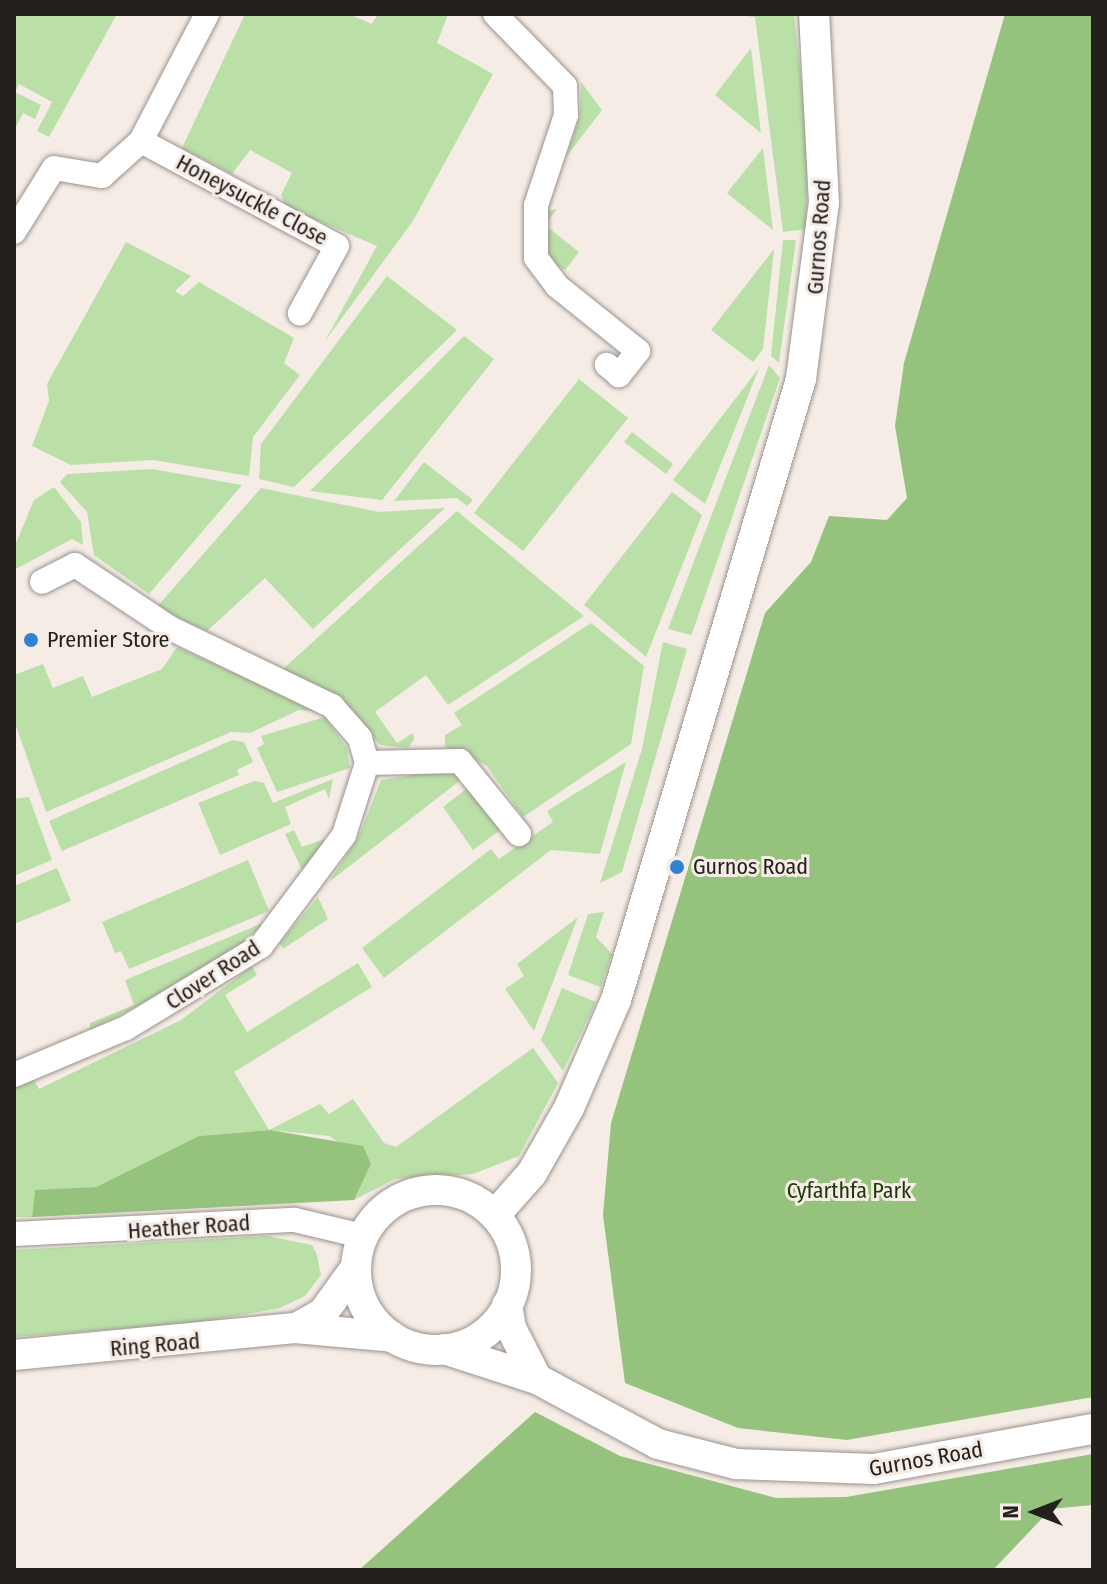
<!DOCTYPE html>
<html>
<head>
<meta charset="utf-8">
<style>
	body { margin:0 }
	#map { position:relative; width:1107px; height:1584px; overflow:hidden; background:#f5ece6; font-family:"Fira Sans Condensed",sans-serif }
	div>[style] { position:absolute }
	.green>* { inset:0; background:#bae0a8 }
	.forest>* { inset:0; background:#95c37e }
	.roads { filter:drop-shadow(0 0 2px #9b928d) drop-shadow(0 0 2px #9b928d) }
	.minor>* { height:24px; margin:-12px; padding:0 12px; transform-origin:12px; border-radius:12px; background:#fff }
	.tertiary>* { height:30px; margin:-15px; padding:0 15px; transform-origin:15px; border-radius:15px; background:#fff }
	.tertiary>.ring { margin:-15px; padding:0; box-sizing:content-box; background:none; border:30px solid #fff; border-radius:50% }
	.dots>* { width:22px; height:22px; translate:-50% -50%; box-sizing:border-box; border:4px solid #f5ece6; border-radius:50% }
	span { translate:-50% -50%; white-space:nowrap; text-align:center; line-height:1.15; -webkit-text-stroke:6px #f5ece6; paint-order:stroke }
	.street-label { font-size:22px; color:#24201e }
	.poi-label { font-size:22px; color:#24201e }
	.left { translate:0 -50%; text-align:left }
	.park-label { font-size:22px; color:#1b3808 }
	.frame { position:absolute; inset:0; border:16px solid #24201e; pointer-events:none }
	.north { position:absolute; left:995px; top:1472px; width:80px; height:80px; -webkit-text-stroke:6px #f5ece6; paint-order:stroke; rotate:270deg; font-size:22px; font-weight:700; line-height:32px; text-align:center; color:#24201e }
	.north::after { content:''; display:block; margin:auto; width:28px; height:36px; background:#24201e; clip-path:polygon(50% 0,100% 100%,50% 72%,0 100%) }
</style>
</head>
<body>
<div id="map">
	<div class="green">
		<i style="clip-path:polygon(14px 14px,117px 14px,49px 137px,37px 131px,52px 102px,19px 84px,15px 92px,41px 105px,35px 119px,23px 113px,14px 131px)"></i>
		<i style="clip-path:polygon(245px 14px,349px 14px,372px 24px,378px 14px,448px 14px,437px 43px,493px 74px,413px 221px,325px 341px,377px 246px,286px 207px,281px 195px,292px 173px,250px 150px,232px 174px,182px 148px)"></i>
		<i style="clip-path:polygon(728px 14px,794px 14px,808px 144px,806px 229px,783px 232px,755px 17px)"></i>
		<i style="clip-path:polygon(751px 48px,761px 133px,715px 95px)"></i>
		<i style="clip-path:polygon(581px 82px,602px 110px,566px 157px,580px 116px)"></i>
		<i style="clip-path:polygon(763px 148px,773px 230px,727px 193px)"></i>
		<i style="clip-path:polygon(557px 209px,545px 225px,579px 252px,565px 270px,547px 260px,543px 242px,544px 222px,547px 211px)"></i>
		<i style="clip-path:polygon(783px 240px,796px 240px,779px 363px,771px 356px)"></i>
		<i style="clip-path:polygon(126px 242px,191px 276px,175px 291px,183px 296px,199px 282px,294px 338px,284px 363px,300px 375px,253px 437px,249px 476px,153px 460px,71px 465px,32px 446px,49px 401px,47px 384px)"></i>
		<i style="clip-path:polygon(774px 249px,763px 349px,753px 362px,711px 330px)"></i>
		<i style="clip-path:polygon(387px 276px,457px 330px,294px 487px,259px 479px,261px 444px)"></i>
		<i style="clip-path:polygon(464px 336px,494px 359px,382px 500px,310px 491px)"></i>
		<i style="clip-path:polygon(769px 365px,780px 378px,694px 628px,691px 635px,668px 629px)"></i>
		<i style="clip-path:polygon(759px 368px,705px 504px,673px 480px)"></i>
		<i style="clip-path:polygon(579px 379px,628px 418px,523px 551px,474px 513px)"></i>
		<i style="clip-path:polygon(632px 432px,673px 464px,666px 474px,624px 442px)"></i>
		<i style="clip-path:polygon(424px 462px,473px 500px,467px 506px,457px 498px,394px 501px)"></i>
		<i style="clip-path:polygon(152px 469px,242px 485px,149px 594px,94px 555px,87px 512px,60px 482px,67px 474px)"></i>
		<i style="clip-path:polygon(54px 487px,81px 522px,83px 545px,72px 539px,14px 570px,14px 548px,34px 500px)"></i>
		<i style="clip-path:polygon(261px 488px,379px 512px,445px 508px,313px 629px,265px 578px,207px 631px,156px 608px)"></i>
		<i style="clip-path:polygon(672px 492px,702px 515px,646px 657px,584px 605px)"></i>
		<i style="clip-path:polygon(457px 511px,584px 616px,448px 705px,426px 675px,375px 712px,397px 743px,413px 733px,414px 740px,408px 748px,380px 745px,342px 699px,283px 669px)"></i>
		<i style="clip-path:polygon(591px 623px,644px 666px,631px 744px,523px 817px,486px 765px,445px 747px,445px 735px,462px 725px,454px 713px)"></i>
		<i style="clip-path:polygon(663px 642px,687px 649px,622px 872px,600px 883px,642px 749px)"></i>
		<i style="clip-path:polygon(177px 647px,320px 712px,299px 710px,250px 733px,231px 732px,46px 812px,14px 720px,14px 675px,43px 664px,53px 688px,83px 676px,92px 697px,162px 669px)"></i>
		<i style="clip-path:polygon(325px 717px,347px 748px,350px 768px,277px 792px,257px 748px,264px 744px,261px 736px)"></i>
		<i style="clip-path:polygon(232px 740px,244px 742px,253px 762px,237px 770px,239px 775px,62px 851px,49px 821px)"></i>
		<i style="clip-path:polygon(626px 762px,600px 854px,551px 850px,384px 978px,362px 948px,491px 849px,499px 859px,553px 822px,547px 811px)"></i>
		<i style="clip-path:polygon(446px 770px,462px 779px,329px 882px,359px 836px,381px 780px)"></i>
		<i style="clip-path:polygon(333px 779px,329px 799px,325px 789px,285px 807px,291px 824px,220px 855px,198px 803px,254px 781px,264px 783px,273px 803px)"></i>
		<i style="clip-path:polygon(470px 786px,503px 828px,473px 850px,443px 807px)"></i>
		<i style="clip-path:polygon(29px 797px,52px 860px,14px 876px,14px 799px)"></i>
		<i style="clip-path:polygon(294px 830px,302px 847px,325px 839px,304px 874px,285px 834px)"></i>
		<i style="clip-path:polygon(248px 860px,269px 911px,129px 969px,121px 951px,115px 953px,102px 922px)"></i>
		<i style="clip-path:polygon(57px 868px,71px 901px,14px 924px,14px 886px)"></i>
		<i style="clip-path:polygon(318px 897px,328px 919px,283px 949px,280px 943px)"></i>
		<i style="clip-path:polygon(604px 912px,596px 937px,612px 954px,601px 987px,568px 975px,588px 914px)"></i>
		<i style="clip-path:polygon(578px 917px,534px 1031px,505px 989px,524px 976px,517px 964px)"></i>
		<i style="clip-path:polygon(268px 921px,209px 970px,90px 1030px,90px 1023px,134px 1005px,125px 980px)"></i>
		<i style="clip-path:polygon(358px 963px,372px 987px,234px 1072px,269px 1130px,320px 1104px,329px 1114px,353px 1099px,384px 1143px,396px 1147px,533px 1048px,558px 1083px,519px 1156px,473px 1174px,395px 1179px,354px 1200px,371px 1164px,329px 1136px,270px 1130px,199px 1136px,96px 1187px,35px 1191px,32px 1217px,14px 1217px,14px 1088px,34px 1080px,39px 1089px,181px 1020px,252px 966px,257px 975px,225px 995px,247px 1032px)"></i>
		<i style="clip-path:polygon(562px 988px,596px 1002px,563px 1071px,541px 1040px)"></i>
		<i style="clip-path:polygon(267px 1236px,312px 1245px,317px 1255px,321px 1275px,305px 1296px,280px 1308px,197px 1323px,14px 1337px,14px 1250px)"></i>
	</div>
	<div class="forest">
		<i style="clip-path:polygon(1005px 14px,1093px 14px,1093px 1397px,847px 1440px,738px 1428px,625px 1383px,603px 1215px,611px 1123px,765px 613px,811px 562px,829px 516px,887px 520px,907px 498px,895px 426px,904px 363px)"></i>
		<i style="clip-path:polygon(270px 1130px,363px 1146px,371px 1164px,354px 1200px,32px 1217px,35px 1190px,96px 1187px,199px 1136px)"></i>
		<i style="clip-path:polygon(535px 1412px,620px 1456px,776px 1498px,846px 1497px,1093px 1454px,1093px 1505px,1051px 1509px,993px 1570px,359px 1570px)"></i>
	</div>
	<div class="roads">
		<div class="minor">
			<i style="left:207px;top:14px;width:143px;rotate:117.5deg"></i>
			<i style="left:141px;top:141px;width:222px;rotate:28.2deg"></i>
			<i style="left:337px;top:246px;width:77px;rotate:118.9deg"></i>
			<i style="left:495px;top:14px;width:100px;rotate:45.8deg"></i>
			<i style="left:565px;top:86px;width:29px;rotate:88deg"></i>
			<i style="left:566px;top:115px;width:95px;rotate:108.4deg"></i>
			<i style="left:536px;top:205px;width:53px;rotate:90deg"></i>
			<i style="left:536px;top:258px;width:35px;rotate:53deg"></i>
			<i style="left:557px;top:286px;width:104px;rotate:38.7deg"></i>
			<i style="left:638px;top:351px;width:31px;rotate:128deg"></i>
			<i style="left:619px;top:375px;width:16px;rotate:-140deg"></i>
			<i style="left:14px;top:232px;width:75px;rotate:-58deg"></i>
			<i style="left:54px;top:168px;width:49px;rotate:9.5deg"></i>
			<i style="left:102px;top:176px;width:52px;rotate:-41.9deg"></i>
			<i style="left:367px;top:763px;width:93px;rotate:-1.2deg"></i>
			<i style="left:460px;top:761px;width:94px;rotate:51.1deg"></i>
			<i style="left:14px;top:1075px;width:121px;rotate:-22.8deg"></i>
			<i style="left:126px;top:1028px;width:158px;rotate:-31.3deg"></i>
			<i style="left:261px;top:946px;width:139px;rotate:-53.2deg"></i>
			<i style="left:344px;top:835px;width:76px;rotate:-72.3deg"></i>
			<i style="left:367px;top:763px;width:26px;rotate:-106deg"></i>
			<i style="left:360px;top:738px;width:43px;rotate:-131.2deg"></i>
			<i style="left:332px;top:706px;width:180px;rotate:-154.3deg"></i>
			<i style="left:170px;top:628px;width:114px;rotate:-146.4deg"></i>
			<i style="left:75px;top:565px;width:37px;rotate:153deg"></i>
			<i style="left:14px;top:1234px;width:281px;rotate:-2.9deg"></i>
			<i style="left:295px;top:1220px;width:69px;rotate:13.4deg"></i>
		</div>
		<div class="tertiary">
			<i class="ring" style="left:356px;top:1190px;width:130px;height:130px"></i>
			<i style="left:495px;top:1215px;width:56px;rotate:-48.6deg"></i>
			<i style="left:532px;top:1173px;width:75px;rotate:-60.4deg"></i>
			<i style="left:569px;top:1108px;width:118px;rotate:-66.5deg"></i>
			<i style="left:616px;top:1000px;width:648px;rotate:-73.41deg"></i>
			<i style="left:801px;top:379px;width:177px;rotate:-82.6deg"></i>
			<i style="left:824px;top:203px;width:189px;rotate:-93deg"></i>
			<i style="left:507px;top:1305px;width:23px;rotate:80deg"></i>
			<i style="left:511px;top:1328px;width:57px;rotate:63deg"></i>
			<i style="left:298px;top:1327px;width:29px;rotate:-29deg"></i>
			<i style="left:323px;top:1313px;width:57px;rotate:-54.3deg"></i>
			<i style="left:444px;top:1349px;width:98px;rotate:17.9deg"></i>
			<i style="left:537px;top:1379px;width:137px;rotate:28.2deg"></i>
			<i style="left:658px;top:1444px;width:81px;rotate:14.4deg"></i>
			<i style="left:736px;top:1464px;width:138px;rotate:2.1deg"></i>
			<i style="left:874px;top:1469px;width:223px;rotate:-10.4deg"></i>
			<i style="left:14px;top:1355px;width:282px;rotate:-5.5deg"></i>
			<i style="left:295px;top:1328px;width:98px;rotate:5.2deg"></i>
		</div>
	</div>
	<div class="dots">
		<i style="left:31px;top:640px;background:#3182d1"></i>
		<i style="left:677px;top:867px;background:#3182d1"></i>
	</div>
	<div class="street-label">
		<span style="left:252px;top:200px;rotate:28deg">Honeysuckle Close</span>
		<span style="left:819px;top:237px;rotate:-86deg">Gurnos Road</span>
		<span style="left:213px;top:975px;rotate:-33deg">Clover Road</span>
		<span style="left:189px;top:1227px;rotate:-4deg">Heather Road</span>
		<span style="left:155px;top:1345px;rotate:-5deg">Ring Road</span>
		<span style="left:926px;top:1459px;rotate:-10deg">Gurnos Road</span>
	</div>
	<div class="poi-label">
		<span class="left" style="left:47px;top:640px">Premier Store</span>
		<span class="left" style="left:693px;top:867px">Gurnos Road</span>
	</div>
	<div class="park-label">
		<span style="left:849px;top:1191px">Cyfarthfa Park</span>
	</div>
	<div class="frame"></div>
	<div class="north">N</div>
</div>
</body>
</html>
